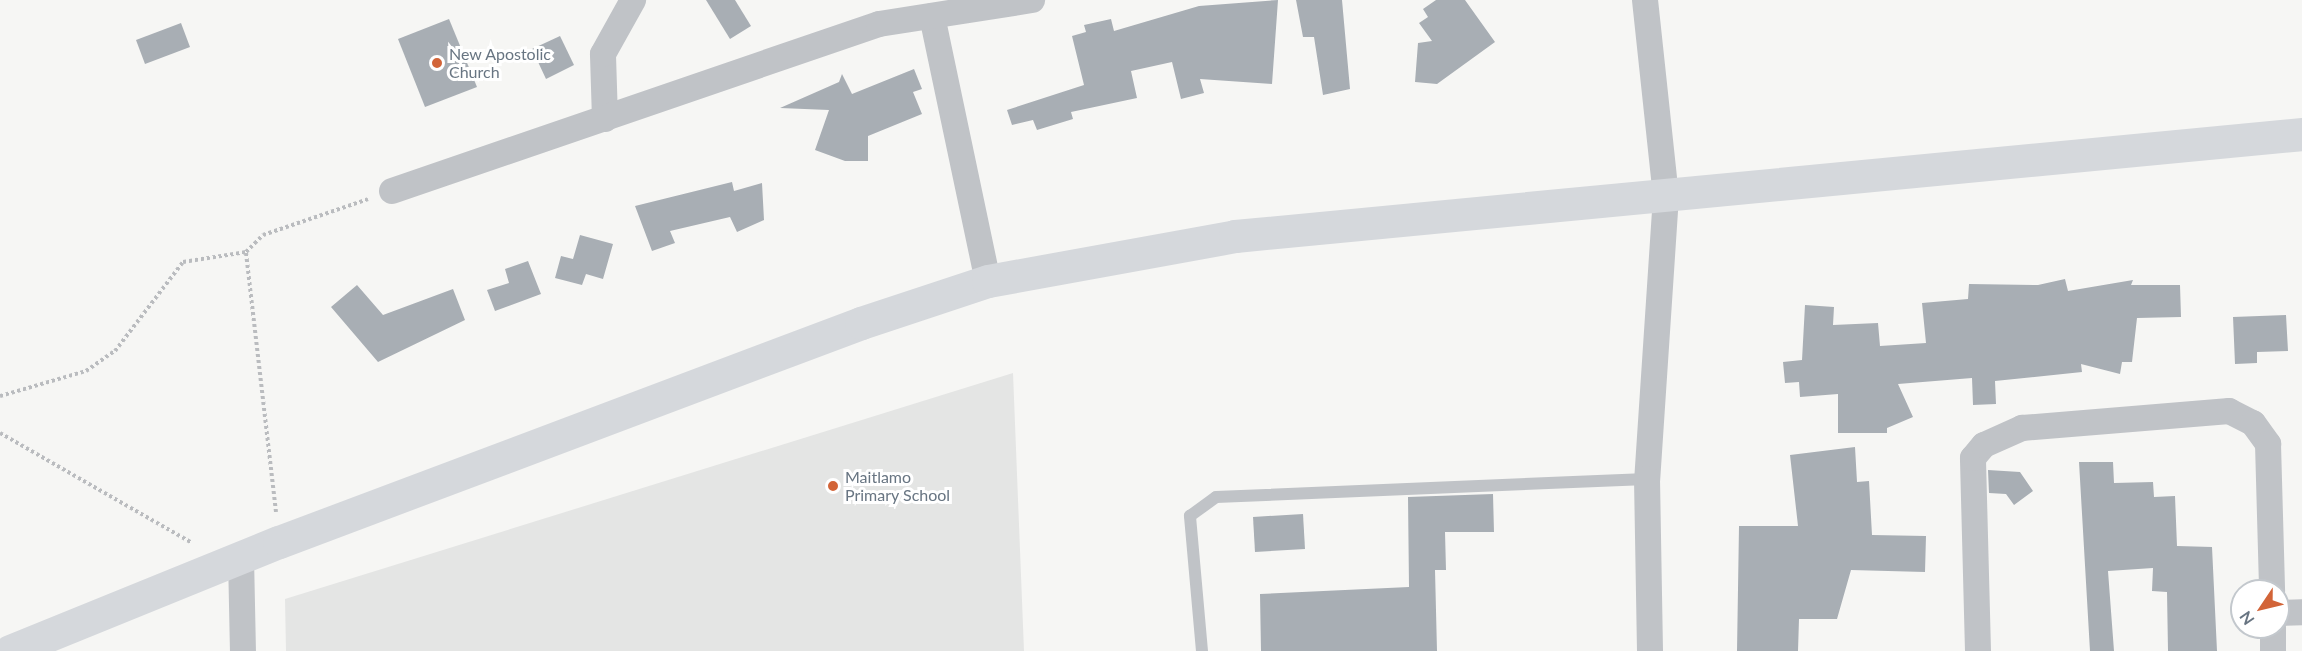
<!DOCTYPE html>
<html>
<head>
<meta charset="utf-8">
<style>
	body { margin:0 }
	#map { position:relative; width:2302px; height:651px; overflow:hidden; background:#f6f6f4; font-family:Lato,sans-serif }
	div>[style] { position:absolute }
	.built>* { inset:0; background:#e4e5e4 }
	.building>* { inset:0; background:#a8aeb4 }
	.path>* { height:4px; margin-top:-2px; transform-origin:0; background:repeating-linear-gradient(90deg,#babcbf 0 3px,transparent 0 6px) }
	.lane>* { height:12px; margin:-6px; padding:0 6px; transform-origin:6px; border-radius:6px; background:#c0c3c7 }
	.street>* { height:26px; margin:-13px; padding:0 13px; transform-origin:13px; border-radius:13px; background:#c0c3c7 }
	.secondary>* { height:33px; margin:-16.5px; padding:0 16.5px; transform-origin:16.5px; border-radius:16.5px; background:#d5d8dc }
	.dots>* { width:16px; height:16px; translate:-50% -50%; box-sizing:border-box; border:3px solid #fff; border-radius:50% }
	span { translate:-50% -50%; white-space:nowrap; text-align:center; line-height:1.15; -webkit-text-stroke:6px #fff; paint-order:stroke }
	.poi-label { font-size:16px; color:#687582 }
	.left { translate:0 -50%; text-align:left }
	.north { position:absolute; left:2230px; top:579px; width:60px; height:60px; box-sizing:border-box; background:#fff; border:2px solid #c3c8cd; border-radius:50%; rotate:235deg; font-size:16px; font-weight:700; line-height:24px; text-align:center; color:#687582 }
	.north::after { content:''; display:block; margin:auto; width:21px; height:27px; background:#d26438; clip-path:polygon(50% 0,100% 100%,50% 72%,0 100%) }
</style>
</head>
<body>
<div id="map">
	<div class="built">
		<i style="clip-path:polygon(1013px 373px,1024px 651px,286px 651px,285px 599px)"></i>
	</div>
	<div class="building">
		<i style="clip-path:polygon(706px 0,735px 0,751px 26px,730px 39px)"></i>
		<i style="clip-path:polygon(1278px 0,1272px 84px,1200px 79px,1204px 93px,1181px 99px,1172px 62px,1131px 71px,1137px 98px,1071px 112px,1073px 119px,1037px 130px,1033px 120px,1012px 125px,1007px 110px,1084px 85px,1072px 36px,1086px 32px,1084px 25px,1111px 19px,1114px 31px,1199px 6px)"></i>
		<i style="clip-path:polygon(1296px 0,1342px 0,1350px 89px,1323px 95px,1314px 37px,1303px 37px)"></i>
		<i style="clip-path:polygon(1436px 0,1465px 0,1495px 42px,1437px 84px,1415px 82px,1418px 43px,1432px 41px,1419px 23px,1428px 17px,1423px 9px)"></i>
		<i style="clip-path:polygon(449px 19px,477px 87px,425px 107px,398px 39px)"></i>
		<i style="clip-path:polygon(181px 23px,190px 47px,145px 64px,136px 40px)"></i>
		<i style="clip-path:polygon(560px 36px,574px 65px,546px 79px,532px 49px)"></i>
		<i style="clip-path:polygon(914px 69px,922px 89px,913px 92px,922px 114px,868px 136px,868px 161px,845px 161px,815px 150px,829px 110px,780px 108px,839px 82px,842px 74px,852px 94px)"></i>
		<i style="clip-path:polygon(732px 182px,734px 191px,762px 183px,764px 220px,737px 232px,730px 217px,670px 231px,675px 243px,652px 251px,635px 206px)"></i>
		<i style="clip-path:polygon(580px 235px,613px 244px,603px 279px,586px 274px,582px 285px,555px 278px,561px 256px,573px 259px)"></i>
		<i style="clip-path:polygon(528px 261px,541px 294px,495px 311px,487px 290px,509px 283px,505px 269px)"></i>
		<i style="clip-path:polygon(2065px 279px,2068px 291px,2133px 280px,2131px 285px,2180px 285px,2181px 317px,2137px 318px,2132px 362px,2122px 362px,2120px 374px,2081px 364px,2082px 372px,1995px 381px,1996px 404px,1973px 405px,1972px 378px,1898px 384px,1913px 417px,1887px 428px,1887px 433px,1838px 433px,1838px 394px,1800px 397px,1799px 382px,1785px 383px,1783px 362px,1802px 360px,1805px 305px,1834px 307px,1833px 325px,1878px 323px,1880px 346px,1926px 343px,1922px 303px,1968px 299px,1969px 284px,2038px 285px)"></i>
		<i style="clip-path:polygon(357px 285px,383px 315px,453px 289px,465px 320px,378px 362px,331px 307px)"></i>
		<i style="clip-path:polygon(2286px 315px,2288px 351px,2257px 352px,2257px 363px,2235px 364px,2233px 317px)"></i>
		<i style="clip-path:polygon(1855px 447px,1857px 482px,1869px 481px,1872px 535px,1926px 536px,1925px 572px,1851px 570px,1837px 619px,1799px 619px,1798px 651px,1737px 651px,1739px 526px,1798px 526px,1790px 455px)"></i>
		<i style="clip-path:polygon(2079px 462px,2113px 462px,2114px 483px,2153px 482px,2154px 497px,2175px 496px,2177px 546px,2212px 547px,2217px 651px,2168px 651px,2167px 592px,2152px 591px,2153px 568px,2108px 571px,2114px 651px,2090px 651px)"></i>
		<i style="clip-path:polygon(1988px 470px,2020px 472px,2033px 491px,2014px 505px,2006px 494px,1989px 493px)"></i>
		<i style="clip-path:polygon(1493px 494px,1494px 532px,1445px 532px,1446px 570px,1435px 570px,1437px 651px,1261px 651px,1260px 594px,1409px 587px,1408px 497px)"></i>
		<i style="clip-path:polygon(1303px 514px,1305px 549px,1255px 552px,1253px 517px)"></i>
	</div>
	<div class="path">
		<i style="left:0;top:396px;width:90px;rotate:-16.2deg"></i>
		<i style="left:86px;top:371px;width:35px;rotate:-35deg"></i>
		<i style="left:115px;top:351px;width:112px;rotate:-52.6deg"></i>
		<i style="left:183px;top:262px;width:64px;rotate:-9deg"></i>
		<i style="left:0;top:433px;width:221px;rotate:29.8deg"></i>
		<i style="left:276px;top:512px;width:262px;rotate:-96.6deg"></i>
		<i style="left:246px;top:252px;width:24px;rotate:-45deg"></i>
		<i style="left:263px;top:235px;width:111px;rotate:-18.9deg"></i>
	</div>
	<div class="lane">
		<i style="left:1202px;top:651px;width:136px;rotate:-95.1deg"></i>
		<i style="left:1190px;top:516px;width:32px;rotate:-36deg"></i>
		<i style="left:1216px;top:497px;width:431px;rotate:-2.4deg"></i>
	</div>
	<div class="street">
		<i style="left:1645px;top:0;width:197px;rotate:83.9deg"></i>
		<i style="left:1666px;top:196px;width:284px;rotate:93.8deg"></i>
		<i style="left:1647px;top:479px;width:172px;rotate:89deg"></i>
		<i style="left:932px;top:16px;width:271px;rotate:78.1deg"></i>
		<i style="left:605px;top:119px;width:65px;rotate:-91.8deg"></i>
		<i style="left:603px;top:54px;width:62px;rotate:-60.9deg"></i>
		<i style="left:392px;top:191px;width:515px;rotate:-18.93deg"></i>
		<i style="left:879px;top:24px;width:155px;rotate:-8.9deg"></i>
		<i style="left:241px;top:557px;width:94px;rotate:88.8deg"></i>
		<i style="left:2278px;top:613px;width:24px;rotate:-2deg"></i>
		<i style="left:2273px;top:627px;width:24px;rotate:90deg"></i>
		<i style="left:1978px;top:651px;width:193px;rotate:-91.5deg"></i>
		<i style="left:1973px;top:458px;width:17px;rotate:-50deg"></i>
		<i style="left:1984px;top:445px;width:42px;rotate:-24.1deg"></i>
		<i style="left:2022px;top:428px;width:208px;rotate:-4.7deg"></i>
		<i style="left:2229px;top:411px;width:27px;rotate:27deg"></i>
		<i style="left:2253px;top:423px;width:26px;rotate:54deg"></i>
		<i style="left:2268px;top:444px;width:147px;rotate:88.4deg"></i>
	</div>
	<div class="secondary">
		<i style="left:10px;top:651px;width:290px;rotate:-22.1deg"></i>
		<i style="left:279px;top:542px;width:622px;rotate:-20.62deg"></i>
		<i style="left:861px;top:323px;width:134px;rotate:-18.3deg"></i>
		<i style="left:988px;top:281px;width:251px;rotate:-10.3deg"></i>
		<i style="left:1235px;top:236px;width:1072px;rotate:-5.46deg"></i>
	</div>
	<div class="dots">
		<i style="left:437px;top:63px;background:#d26438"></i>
		<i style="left:833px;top:486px;background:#d26438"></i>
	</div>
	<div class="poi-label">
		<span class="left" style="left:449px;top:63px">New Apostolic<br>Church</span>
		<span class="left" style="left:845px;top:486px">Maitlamo<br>Primary School</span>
	</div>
	<div class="north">N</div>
</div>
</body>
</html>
